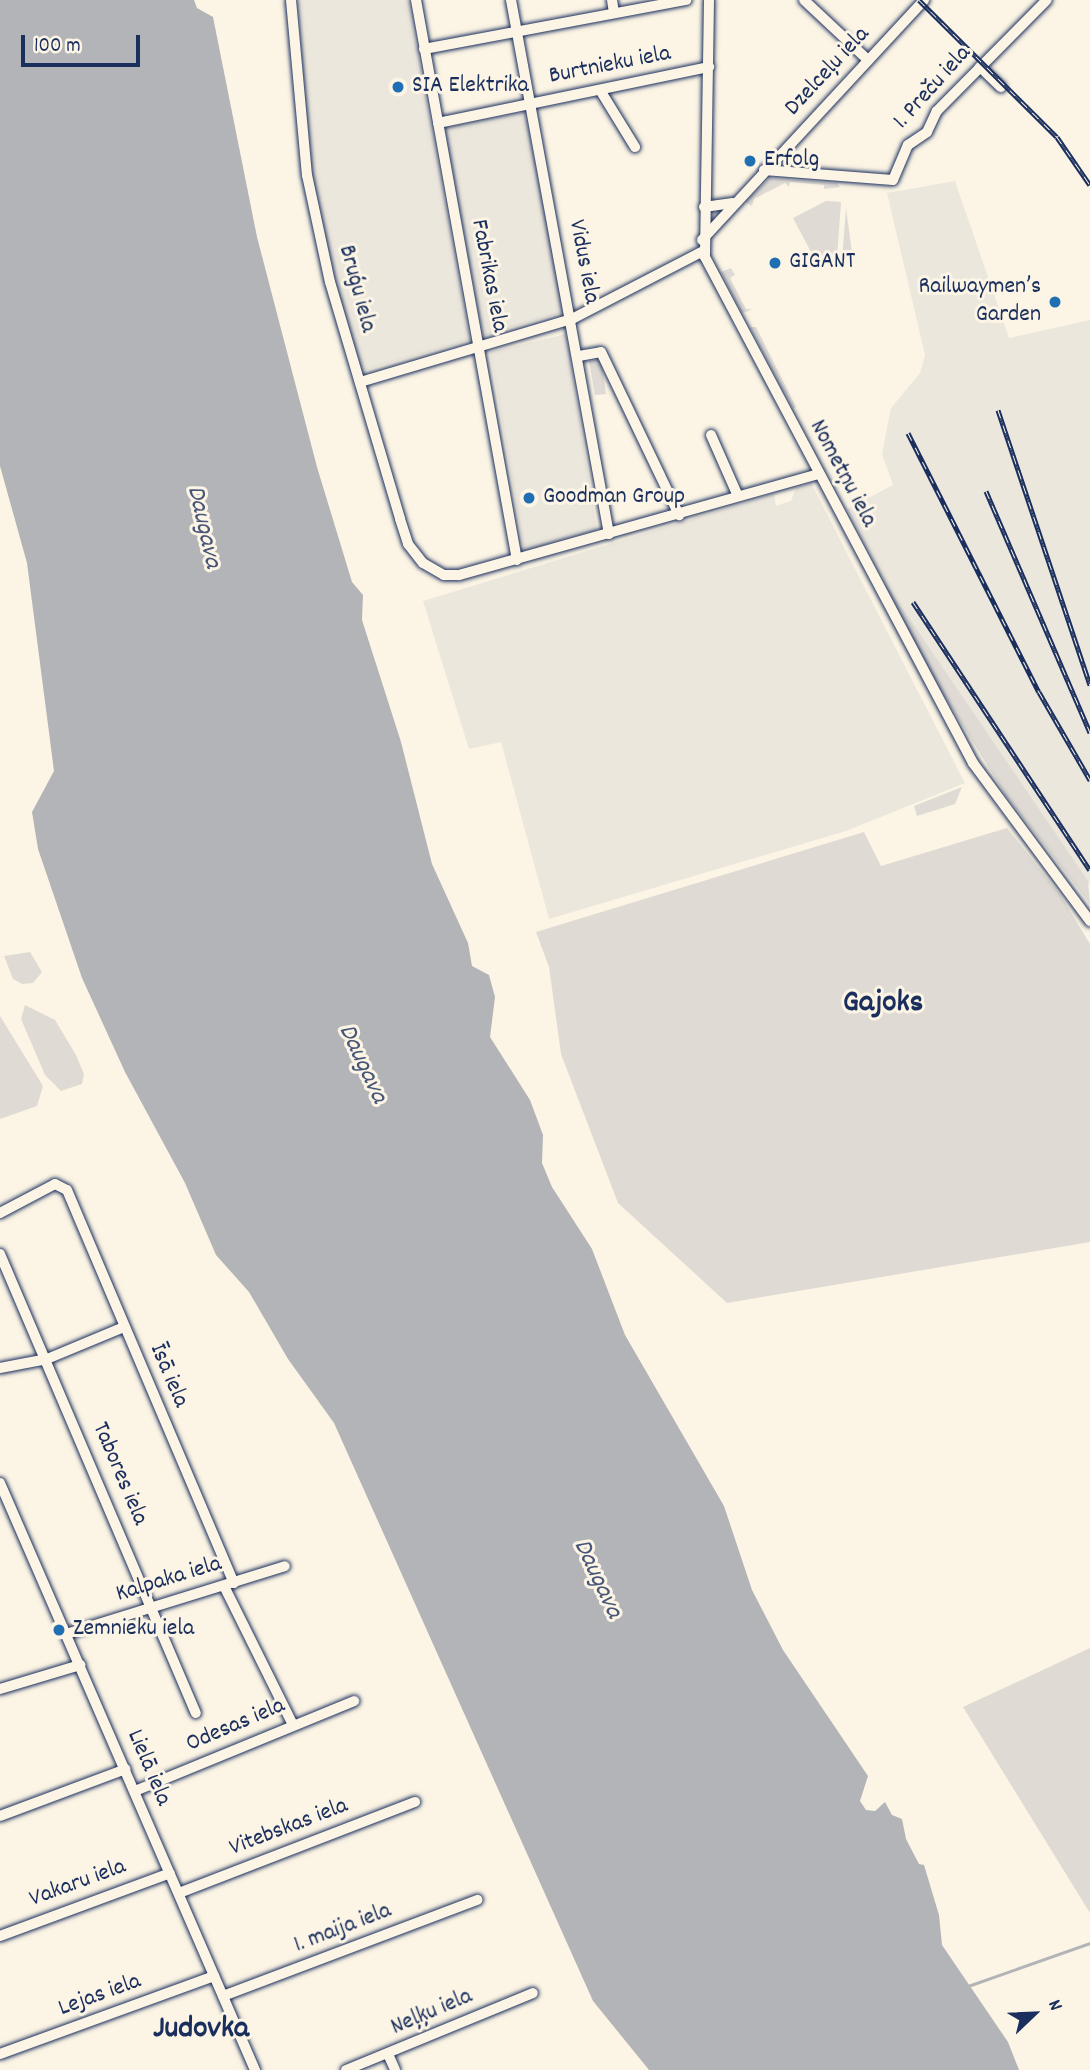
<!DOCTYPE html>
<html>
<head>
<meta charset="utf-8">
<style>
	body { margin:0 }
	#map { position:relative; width:1090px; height:2070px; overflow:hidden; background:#fcf5e5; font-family:Dekko,sans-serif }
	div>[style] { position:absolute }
	.built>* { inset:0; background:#ece7dc }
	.green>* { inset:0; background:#dfdbd4 }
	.water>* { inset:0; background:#b2b4b8 }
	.stream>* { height:2.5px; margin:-1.25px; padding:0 1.25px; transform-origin:1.25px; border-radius:1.25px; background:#b2b4b8 }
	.roads { filter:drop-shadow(0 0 2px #1b2f5e) drop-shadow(0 0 2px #1b2f5e) }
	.minor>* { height:10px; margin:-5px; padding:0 5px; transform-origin:5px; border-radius:5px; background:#fcf5e5 }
	.rail>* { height:5px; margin-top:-2.5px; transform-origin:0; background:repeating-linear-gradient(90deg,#fcf5e5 0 8px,#1b2f5e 0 16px); box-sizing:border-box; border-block:2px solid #1b2f5e }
	.dots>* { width:19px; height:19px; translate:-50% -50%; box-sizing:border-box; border:4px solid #fcf5e5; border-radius:50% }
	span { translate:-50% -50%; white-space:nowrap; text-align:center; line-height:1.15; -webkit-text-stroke:6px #fcf5e5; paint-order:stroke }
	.street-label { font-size:24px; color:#1b2f5e }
	.poi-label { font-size:24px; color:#1b2f5e }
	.left { translate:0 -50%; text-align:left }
	.right { translate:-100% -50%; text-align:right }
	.water-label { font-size:26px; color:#485779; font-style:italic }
	.district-label { font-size:32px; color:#1b2f5e; font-weight:700 }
	.north { position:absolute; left:999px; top:1979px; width:70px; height:70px; -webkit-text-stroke:5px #fcf5e5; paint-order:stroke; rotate:67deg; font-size:19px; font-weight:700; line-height:28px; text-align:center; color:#1b2f5e }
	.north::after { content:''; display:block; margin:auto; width:24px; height:32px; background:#1b2f5e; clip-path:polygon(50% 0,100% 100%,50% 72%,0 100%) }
	.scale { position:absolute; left:21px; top:35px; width:119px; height:32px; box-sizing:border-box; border:4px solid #1b2f5e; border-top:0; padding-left:9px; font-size:21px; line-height:24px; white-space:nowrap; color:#1b2f5e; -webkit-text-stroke:5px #fcf5e5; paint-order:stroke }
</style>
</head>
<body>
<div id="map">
	<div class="built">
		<i style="clip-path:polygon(298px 0,408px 0,470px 340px,362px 371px,329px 269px,310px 176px)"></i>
		<i style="clip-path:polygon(525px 112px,564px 312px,483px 336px,444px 128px)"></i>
		<i style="clip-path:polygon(955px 181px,1009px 338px,1090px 320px,1090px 885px,884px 581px,847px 509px,893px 485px,882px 454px,891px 408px,920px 373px,925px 355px,887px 193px)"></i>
		<i style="clip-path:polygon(566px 334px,597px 530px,524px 551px,490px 352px)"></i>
		<i style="clip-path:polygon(811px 483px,965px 783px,846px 831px,549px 919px,501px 742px,469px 749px,423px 601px,774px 494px,776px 506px,791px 501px,796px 488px)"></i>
	</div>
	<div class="green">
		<i style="clip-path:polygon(770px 178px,837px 183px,840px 187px,824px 189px,824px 185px,790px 182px,789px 187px,785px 183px,754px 199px,752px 206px,745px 202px)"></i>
		<i style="clip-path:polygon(826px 201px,841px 202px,837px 258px,820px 269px,793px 218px)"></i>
		<i style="clip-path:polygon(846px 208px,853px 260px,842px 259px)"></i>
		<i style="clip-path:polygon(731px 268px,735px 275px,730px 278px,746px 309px,752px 309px,746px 312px,742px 313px,721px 272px)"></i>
		<i style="clip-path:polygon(750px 327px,756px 327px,796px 407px,793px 409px)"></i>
		<i style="clip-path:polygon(601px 359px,606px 394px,595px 395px,589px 361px)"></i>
		<i style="clip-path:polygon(884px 581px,1088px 881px,1090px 904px,1007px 797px,908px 637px)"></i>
		<i style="clip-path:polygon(962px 787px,955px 804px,917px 816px,914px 806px)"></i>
		<i style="clip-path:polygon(1007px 828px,1061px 896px,1090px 944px,1090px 1242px,727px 1303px,618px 1203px,561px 1054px,549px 967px,536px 932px,864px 832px,881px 866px)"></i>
		<i style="clip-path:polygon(30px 952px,42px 972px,33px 983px,22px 984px,13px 979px,4px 956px)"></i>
		<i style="clip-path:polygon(25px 1005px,55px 1020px,76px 1055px,84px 1074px,82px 1084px,61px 1091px,45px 1075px,21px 1019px)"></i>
		<i style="clip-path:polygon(0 1016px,43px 1086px,37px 1106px,0 1119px)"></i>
		<i style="clip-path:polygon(1090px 1648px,1090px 1913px,963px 1707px)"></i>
	</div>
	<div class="water">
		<i style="clip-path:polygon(0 0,194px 0,197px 8px,213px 17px,257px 237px,317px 467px,352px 582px,363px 595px,362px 620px,401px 742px,432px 864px,468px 943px,472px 966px,489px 975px,495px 997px,490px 1037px,530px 1100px,543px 1135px,542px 1163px,552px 1187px,592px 1249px,625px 1335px,724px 1506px,752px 1590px,783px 1650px,868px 1776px,860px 1801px,866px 1810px,875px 1811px,885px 1802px,892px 1815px,902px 1819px,906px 1839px,919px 1864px,924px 1865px,939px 1915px,942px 1945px,1008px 2042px,1019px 2070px,649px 2070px,593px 2001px,334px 1423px,288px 1359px,249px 1292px,216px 1255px,185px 1183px,125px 1072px,82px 978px,38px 849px,32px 812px,54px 771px,27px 563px,0 466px)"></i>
	</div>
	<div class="stream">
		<i style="left:968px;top:1986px;width:129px;rotate:-19.4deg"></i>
	</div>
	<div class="roads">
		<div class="minor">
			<i style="left:291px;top:0;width:176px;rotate:84.8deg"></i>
			<i style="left:307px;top:175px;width:109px;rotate:77.9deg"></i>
			<i style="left:330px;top:282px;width:247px;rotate:73.5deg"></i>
			<i style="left:400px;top:519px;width:26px;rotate:72deg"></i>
			<i style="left:408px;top:544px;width:24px;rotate:52deg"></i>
			<i style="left:423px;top:563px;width:24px;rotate:30deg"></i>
			<i style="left:444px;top:575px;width:15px"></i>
			<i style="left:459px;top:575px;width:374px;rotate:-15.7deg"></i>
			<i style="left:416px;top:0;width:569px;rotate:79.78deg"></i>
			<i style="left:511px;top:0;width:543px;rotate:79.6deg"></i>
			<i style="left:612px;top:0;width:12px;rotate:81deg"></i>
			<i style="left:709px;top:0;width:257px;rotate:90.9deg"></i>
			<i style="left:705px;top:257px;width:573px;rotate:62.09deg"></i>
			<i style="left:973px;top:763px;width:197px;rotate:53.5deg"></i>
			<i style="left:804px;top:0;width:88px;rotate:43.2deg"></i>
			<i style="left:424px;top:49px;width:267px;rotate:-10.6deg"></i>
			<i style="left:980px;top:67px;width:29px;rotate:44deg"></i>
			<i style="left:600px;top:90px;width:67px;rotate:58.4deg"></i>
			<i style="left:438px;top:123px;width:277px;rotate:-11.7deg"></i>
			<i style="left:764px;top:170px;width:129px;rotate:4.4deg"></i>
			<i style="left:893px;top:180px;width:38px;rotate:-67deg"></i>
			<i style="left:908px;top:145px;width:23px;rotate:-34deg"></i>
			<i style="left:927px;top:132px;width:23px;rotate:-65deg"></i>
			<i style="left:937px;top:111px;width:156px;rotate:-45.3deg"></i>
			<i style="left:704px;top:207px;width:29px;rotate:-8deg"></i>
			<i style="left:702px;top:240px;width:327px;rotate:-47.2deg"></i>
			<i style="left:579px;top:356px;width:22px;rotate:-10deg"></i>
			<i style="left:601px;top:352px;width:181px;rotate:64.4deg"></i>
			<i style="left:360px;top:382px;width:221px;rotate:-16.6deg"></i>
			<i style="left:572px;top:319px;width:148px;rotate:-27.4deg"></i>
			<i style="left:711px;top:435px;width:64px;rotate:66.2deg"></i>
			<i style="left:0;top:1213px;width:62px;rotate:-27.8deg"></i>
			<i style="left:55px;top:1184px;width:13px;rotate:27deg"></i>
			<i style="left:67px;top:1190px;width:427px;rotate:67deg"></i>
			<i style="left:0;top:1254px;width:499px;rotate:66.9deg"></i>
			<i style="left:0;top:1368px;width:48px;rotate:-10.8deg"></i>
			<i style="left:47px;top:1359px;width:83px;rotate:-22.6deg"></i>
			<i style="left:0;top:1483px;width:640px;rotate:66.52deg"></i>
			<i style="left:224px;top:1586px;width:155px;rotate:63.6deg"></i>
			<i style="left:66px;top:1634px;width:229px;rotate:-17.2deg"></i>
			<i style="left:0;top:1689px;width:84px;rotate:-16.7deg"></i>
			<i style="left:135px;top:1791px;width:237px;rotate:-22.3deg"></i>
			<i style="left:0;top:1816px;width:134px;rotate:-20.5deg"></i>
			<i style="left:179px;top:1893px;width:253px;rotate:-21.1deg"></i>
			<i style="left:0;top:1936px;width:181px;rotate:-20.3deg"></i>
			<i style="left:223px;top:1996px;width:272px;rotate:-20.7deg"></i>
			<i style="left:0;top:2054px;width:228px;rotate:-20deg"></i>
			<i style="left:388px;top:2054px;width:17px;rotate:66deg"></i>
			<i style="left:346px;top:2070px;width:202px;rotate:-22.4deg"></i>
		</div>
	</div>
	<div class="rail">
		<i style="left:919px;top:0;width:194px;rotate:44.8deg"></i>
		<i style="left:1057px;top:137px;width:58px;rotate:55.5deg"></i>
		<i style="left:998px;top:410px;width:290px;rotate:71.5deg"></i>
		<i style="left:908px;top:433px;width:290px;rotate:63.2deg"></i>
		<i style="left:1039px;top:692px;width:102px;rotate:59.9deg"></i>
		<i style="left:986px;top:491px;width:263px;rotate:66.7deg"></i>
		<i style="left:913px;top:602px;width:321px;rotate:56.6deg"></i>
	</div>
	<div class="dots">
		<i style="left:398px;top:87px;background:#1f6fb2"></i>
		<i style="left:750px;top:161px;background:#1f6fb2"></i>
		<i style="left:775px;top:263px;background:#1f6fb2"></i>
		<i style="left:1055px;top:302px;background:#1f6fb2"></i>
		<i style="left:529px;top:498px;background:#1f6fb2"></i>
		<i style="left:59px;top:1630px;background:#1f6fb2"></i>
	</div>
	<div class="street-label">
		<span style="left:610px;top:66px;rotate:-11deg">Burtnieku iela</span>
		<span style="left:828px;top:72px;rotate:-47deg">Dzelceļu iela</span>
		<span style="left:933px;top:88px;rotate:-48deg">1. Preču iela</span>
		<span style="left:583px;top:262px;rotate:79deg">Vidus iela</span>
		<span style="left:488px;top:276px;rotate:79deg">Fabrikas iela</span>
		<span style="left:356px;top:289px;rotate:75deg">Bruģu iela</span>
		<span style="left:842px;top:474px;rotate:62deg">Nometņu iela</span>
		<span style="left:168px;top:1376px;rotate:67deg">Īsā iela</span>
		<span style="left:119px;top:1474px;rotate:67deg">Tabores iela</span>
		<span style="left:169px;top:1580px;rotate:-17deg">Kalpaka iela</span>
		<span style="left:236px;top:1726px;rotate:-23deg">Odesas iela</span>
		<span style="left:148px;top:1768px;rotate:67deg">Lielā iela</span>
		<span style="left:289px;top:1828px;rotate:-21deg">Vitebskas iela</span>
		<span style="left:78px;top:1884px;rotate:-20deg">Vakaru iela</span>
		<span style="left:343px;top:1929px;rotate:-21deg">1. maija iela</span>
		<span style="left:100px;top:1996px;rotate:-20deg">Lejas iela</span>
		<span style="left:432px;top:2013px;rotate:-23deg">Neļķu iela</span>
	</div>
	<div class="poi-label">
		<span class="left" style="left:412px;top:87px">SIA Elektrika</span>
		<span class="left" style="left:764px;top:161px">Erfolg</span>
		<span class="left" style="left:789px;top:263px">GIGANT</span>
		<span class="right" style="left:1041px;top:302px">Railwaymen’s<br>Garden</span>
		<span class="left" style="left:543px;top:498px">Goodman Group</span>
		<span class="left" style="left:73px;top:1630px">Zemnieku iela</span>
	</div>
	<div class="water-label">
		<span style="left:203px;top:527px;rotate:77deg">Daugava</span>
		<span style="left:362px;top:1064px;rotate:65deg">Daugava</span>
		<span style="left:597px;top:1579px;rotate:65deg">Daugava</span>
	</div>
	<div class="district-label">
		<span style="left:883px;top:1004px">Gajoks</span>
		<span style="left:201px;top:2030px">Judovka</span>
	</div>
	<div class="north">N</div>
	<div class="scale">100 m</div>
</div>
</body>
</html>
